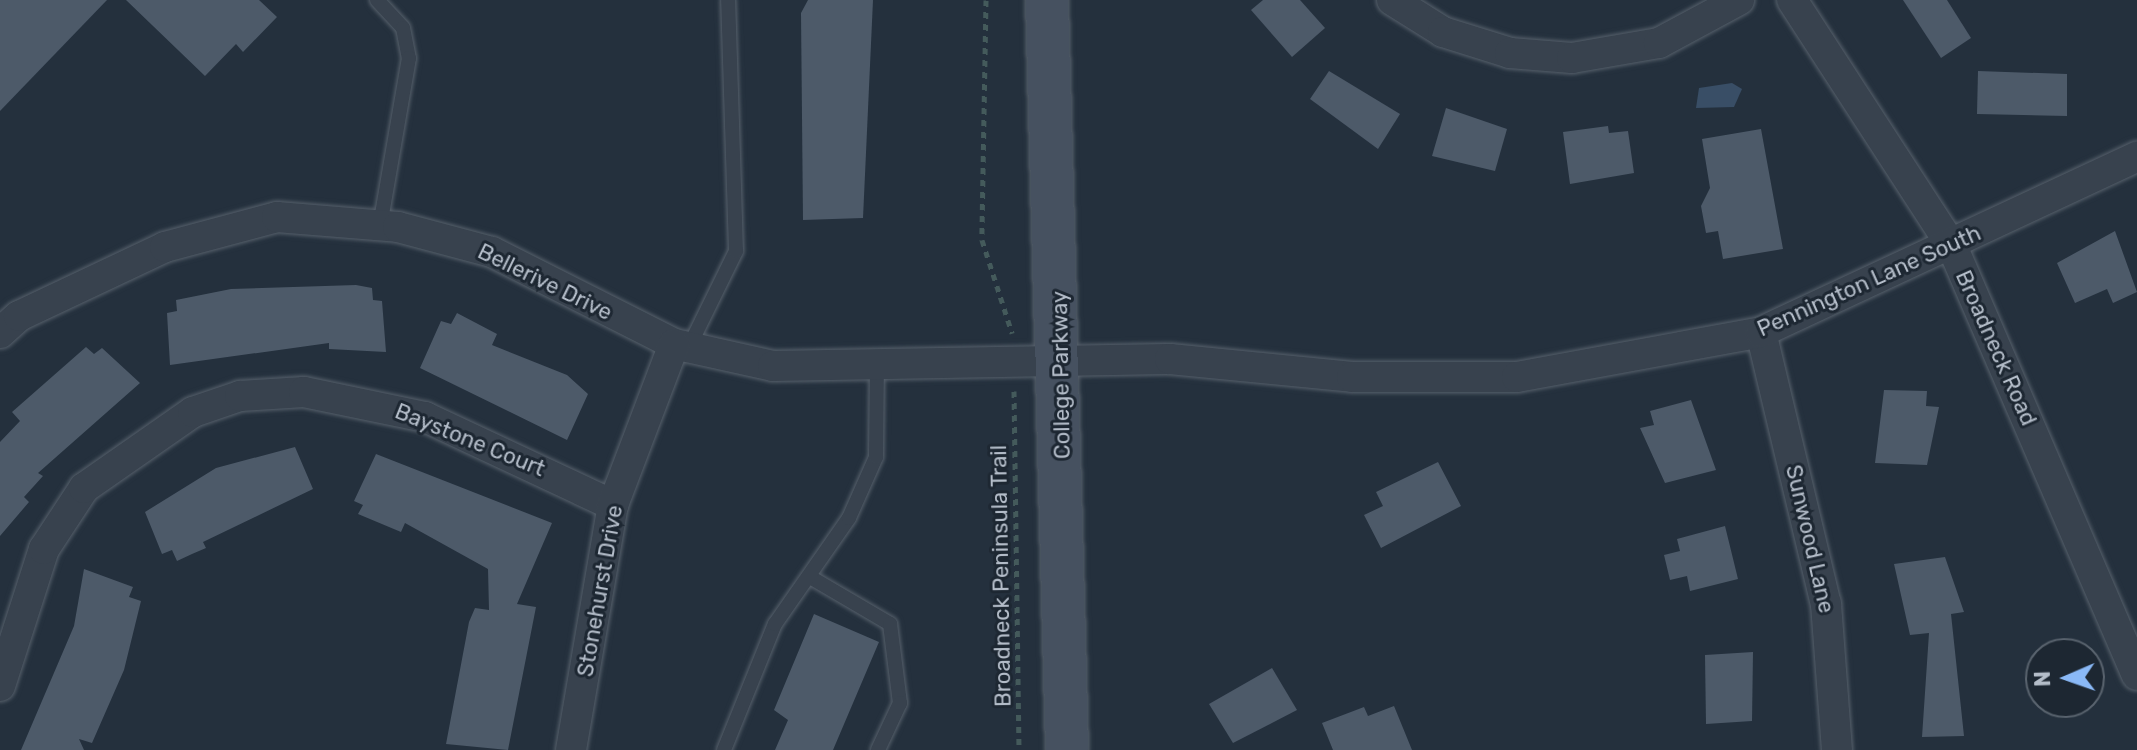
<!DOCTYPE html>
<html>
<head>
<meta charset="utf-8">
<style>
	body { margin:0 }
	#map { position:relative; width:2137px; height:750px; overflow:hidden; background:#24303d; font-family:Rubik,sans-serif }
	div>[style] { position:absolute }
	.water>* { inset:0; background:#394e66 }
	.building>* { inset:0; background:#4d5a69 }
	.path>* { height:5px; margin-top:-2.5px; transform-origin:0; background:repeating-linear-gradient(90deg,#445a5b 0 6px,transparent 0 12px) }
	.roads { filter:drop-shadow(0 0 2px #56606b) drop-shadow(0 0 2px #56606b) }
	.service>* { height:14px; margin:-7px; padding:0 7px; transform-origin:7px; border-radius:7px; background:#38424e }
	.minor>* { height:30px; margin:-15px; padding:0 15px; transform-origin:15px; border-radius:15px; background:#38424e }
	.secondary>* { height:42px; margin:-21px; padding:0 21px; transform-origin:21px; border-radius:21px; background:#465160 }
	span { translate:-50% -50%; white-space:nowrap; text-align:center; line-height:1.15; -webkit-text-stroke:6px #1d2732; paint-order:stroke }
	.street-label { font-size:22px; color:#b4bdc9 }
	.north { position:absolute; left:2025px; top:638px; width:80px; height:80px; box-sizing:border-box; background:#1d2732; border:2px solid #59636e; border-radius:50%; rotate:268deg; font-size:22px; font-weight:700; line-height:32px; text-align:center; color:#b4bdc9 }
	.north::after { content:''; display:block; margin:auto; width:28px; height:36px; background:#8ab9f7; clip-path:polygon(50% 0,100% 100%,50% 72%,0 100%) }
</style>
</head>
<body>
<div id="map">
	<div class="water">
		<i style="clip-path:polygon(1732px 83px,1742px 89px,1734px 107px,1696px 108px,1699px 88px)"></i>
	</div>
	<div class="building">
		<i style="clip-path:polygon(0 0,107px 0,0 111px)"></i>
		<i style="clip-path:polygon(126px 0,259px 0,277px 17px,243px 52px,236px 44px,205px 76px)"></i>
		<i style="clip-path:polygon(808px 0,873px 0,863px 218px,803px 220px,801px 13px)"></i>
		<i style="clip-path:polygon(1263px 0,1300px 0,1325px 28px,1292px 57px,1251px 10px)"></i>
		<i style="clip-path:polygon(1903px 0,1947px 0,1971px 38px,1941px 58px)"></i>
		<i style="clip-path:polygon(1329px 71px,1400px 114px,1378px 149px,1310px 99px)"></i>
		<i style="clip-path:polygon(1978px 71px,2067px 74px,2067px 116px,1977px 114px)"></i>
		<i style="clip-path:polygon(1446px 108px,1507px 129px,1495px 171px,1432px 156px)"></i>
		<i style="clip-path:polygon(1608px 126px,1609px 133px,1628px 131px,1634px 173px,1570px 184px,1563px 132px)"></i>
		<i style="clip-path:polygon(1761px 129px,1783px 249px,1723px 259px,1718px 231px,1706px 233px,1701px 206px,1710px 188px,1702px 139px)"></i>
		<i style="clip-path:polygon(2115px 231px,2137px 292px,2113px 303px,2107px 289px,2075px 303px,2057px 263px)"></i>
		<i style="clip-path:polygon(356px 285px,372px 288px,373px 300px,382px 301px,386px 352px,329px 349px,329px 343px,170px 365px,167px 313px,177px 311px,176px 300px,231px 289px)"></i>
		<i style="clip-path:polygon(457px 313px,497px 334px,492px 345px,567px 375px,588px 394px,567px 440px,420px 368px,441px 321px,451px 324px)"></i>
		<i style="clip-path:polygon(86px 347px,94px 354px,102px 348px,140px 383px,38px 473px,43px 476px,24px 497px,29px 502px,0 536px,0 442px,20px 421px,12px 412px)"></i>
		<i style="clip-path:polygon(1884px 390px,1927px 391px,1926px 406px,1939px 407px,1927px 465px,1875px 463px)"></i>
		<i style="clip-path:polygon(1691px 400px,1716px 470px,1665px 483px,1640px 428px,1654px 425px,1650px 411px)"></i>
		<i style="clip-path:polygon(295px 447px,313px 489px,203px 542px,206px 548px,192px 554px,177px 561px,172px 550px,162px 554px,145px 512px,216px 468px)"></i>
		<i style="clip-path:polygon(376px 454px,552px 523px,517px 604px,536px 607px,508px 750px,446px 744px,469px 622px,475px 608px,489px 610px,488px 569px,405px 523px,401px 532px,358px 514px,363px 505px,354px 501px)"></i>
		<i style="clip-path:polygon(1438px 462px,1461px 506px,1381px 548px,1364px 515px,1383px 506px,1376px 492px)"></i>
		<i style="clip-path:polygon(1725px 526px,1738px 579px,1690px 591px,1687px 576px,1670px 580px,1664px 555px,1680px 551px,1677px 539px)"></i>
		<i style="clip-path:polygon(1945px 557px,1964px 612px,1951px 614px,1964px 736px,1922px 737px,1929px 633px,1910px 635px,1894px 564px)"></i>
		<i style="clip-path:polygon(84px 569px,133px 587px,129px 597px,141px 601px,124px 670px,92px 743px,79px 739px,84px 750px,21px 750px,74px 626px)"></i>
		<i style="clip-path:polygon(814px 614px,879px 642px,833px 750px,775px 750px,788px 720px,774px 710px)"></i>
		<i style="clip-path:polygon(1753px 652px,1752px 721px,1706px 724px,1705px 655px)"></i>
		<i style="clip-path:polygon(1272px 668px,1297px 710px,1233px 743px,1209px 704px)"></i>
		<i style="clip-path:polygon(1394px 706px,1412px 750px,1333px 750px,1322px 723px,1364px 707px,1368px 716px)"></i>
	</div>
	<div class="path">
		<i style="left:986px;top:0;width:240px;rotate:91deg"></i>
		<i style="left:982px;top:240px;width:98px;rotate:72.1deg"></i>
		<i style="left:1014px;top:391px;width:359px;rotate:89.2deg"></i>
	</div>
	<div class="roads">
		<div class="service">
			<i style="left:377px;top:0;width:38px;rotate:47deg"></i>
			<i style="left:403px;top:28px;width:31px;rotate:79deg"></i>
			<i style="left:409px;top:58px;width:170px;rotate:99.8deg"></i>
			<i style="left:688px;top:349px;width:109px;rotate:-63.9deg"></i>
			<i style="left:736px;top:251px;width:251px;rotate:-91.8deg"></i>
			<i style="left:810px;top:577px;width:93px;rotate:30.4deg"></i>
			<i style="left:890px;top:624px;width:80px;rotate:82.8deg"></i>
			<i style="left:900px;top:703px;width:52px;rotate:115.1deg"></i>
			<i style="left:724px;top:750px;width:136px;rotate:-68deg"></i>
			<i style="left:775px;top:624px;width:129px;rotate:-55.1deg"></i>
			<i style="left:849px;top:518px;width:67px;rotate:-66.1deg"></i>
			<i style="left:876px;top:457px;width:91px;rotate:-89.4deg"></i>
		</div>
		<div class="minor">
			<i style="left:1392px;top:0;width:60px;rotate:32.1deg"></i>
			<i style="left:1443px;top:32px;width:70px;rotate:17.4deg"></i>
			<i style="left:1510px;top:53px;width:62px;rotate:4.6deg"></i>
			<i style="left:1572px;top:58px;width:88px;rotate:-9.8deg"></i>
			<i style="left:1659px;top:43px;width:91px;rotate:-28.3deg"></i>
			<i style="left:1792px;top:0;width:293px;rotate:57deg"></i>
			<i style="left:1952px;top:246px;width:467px;rotate:66.7deg"></i>
			<i style="left:1761px;top:332px;width:280px;rotate:76.6deg"></i>
			<i style="left:1826px;top:604px;width:146px;rotate:85.7deg"></i>
			<i style="left:0;top:333px;width:25px;rotate:-42deg"></i>
			<i style="left:19px;top:316px;width:161px;rotate:-25.3deg"></i>
			<i style="left:165px;top:247px;width:116px;rotate:-15deg"></i>
			<i style="left:277px;top:217px;width:121px;rotate:4.7deg"></i>
			<i style="left:398px;top:227px;width:97px;rotate:14.9deg"></i>
			<i style="left:492px;top:252px;width:204px;rotate:26.8deg"></i>
			<i style="left:674px;top:344px;width:101px;rotate:12.5deg"></i>
			<i style="left:773px;top:366px;width:397px;rotate:-1deg"></i>
			<i style="left:1170px;top:359px;width:183px;rotate:5.6deg"></i>
			<i style="left:1352px;top:377px;width:165px"></i>
			<i style="left:1517px;top:377px;width:248px;rotate:-10.4deg"></i>
			<i style="left:1761px;top:332px;width:415px;rotate:-25deg"></i>
			<i style="left:0;top:686px;width:144px;rotate:-72.2deg"></i>
			<i style="left:44px;top:549px;width:73px;rotate:-56.7deg"></i>
			<i style="left:84px;top:488px;width:133px;rotate:-34.9deg"></i>
			<i style="left:193px;top:412px;width:50px;rotate:-18.8deg"></i>
			<i style="left:240px;top:396px;width:64px;rotate:-3.6deg"></i>
			<i style="left:304px;top:392px;width:124px;rotate:11.7deg"></i>
			<i style="left:425px;top:417px;width:208px;rotate:25.1deg"></i>
			<i style="left:571px;top:750px;width:249px;rotate:-80.3deg"></i>
			<i style="left:613px;top:505px;width:172px;rotate:-69.2deg"></i>
		</div>
		<div class="secondary">
			<i style="left:1047px;top:0;width:750px;rotate:88.47deg"></i>
		</div>
	</div>
	<div class="street-label">
		<span style="left:1869px;top:281px;rotate:-24deg">Pennington Lane South</span>
		<span style="left:545px;top:282px;rotate:26deg">Bellerive Drive</span>
		<span style="left:1996px;top:348px;rotate:66deg">Broadneck Road</span>
		<span style="left:1061px;top:375px;rotate:-91deg">College Parkway</span>
		<span style="left:470px;top:440px;rotate:22deg">Baystone Court</span>
		<span style="left:1810px;top:539px;rotate:77deg">Sunwood Lane</span>
		<span style="left:1001px;top:576px;rotate:-91deg">Broadneck Peninsula Trail</span>
		<span style="left:600px;top:591px;rotate:-80deg">Stonehurst Drive</span>
	</div>
	<div class="north">N</div>
</div>
</body>
</html>
